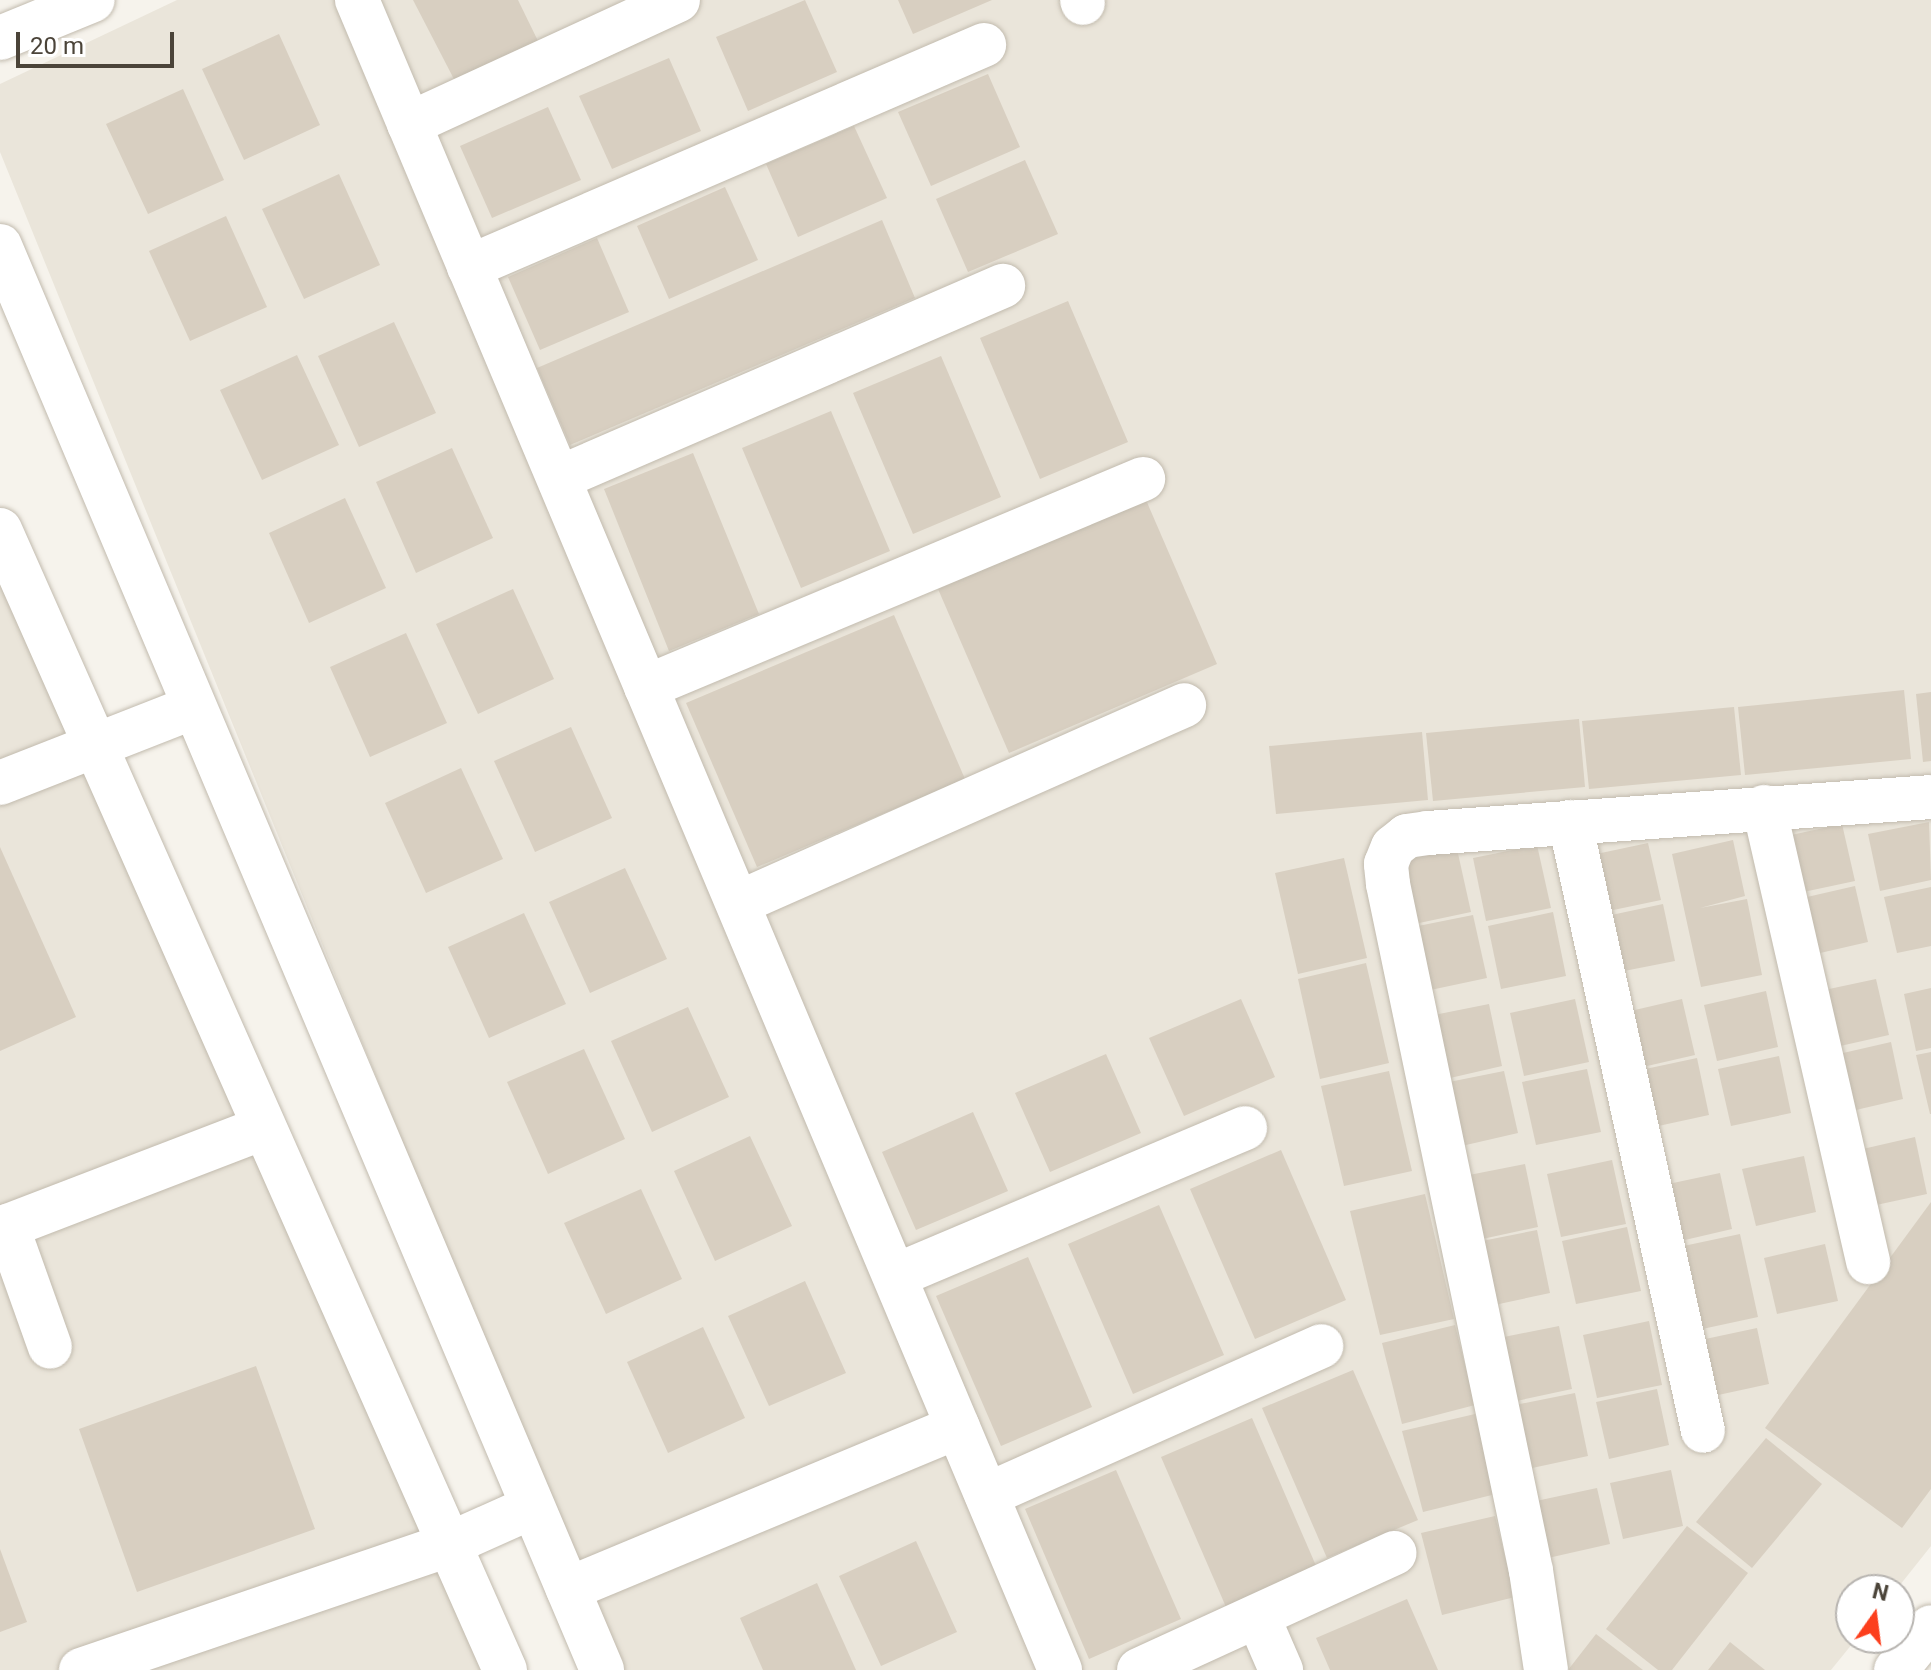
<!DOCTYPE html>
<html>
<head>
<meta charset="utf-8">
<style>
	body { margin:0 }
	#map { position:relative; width:1931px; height:1670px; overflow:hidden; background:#f6f3ec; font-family:Roboto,sans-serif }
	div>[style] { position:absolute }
	.residential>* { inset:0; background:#eae5da }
	.building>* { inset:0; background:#d8cfc1 }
	.roads { filter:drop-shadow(0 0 2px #c2bbae) drop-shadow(0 0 2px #c2bbae) }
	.minor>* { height:44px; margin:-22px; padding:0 22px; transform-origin:22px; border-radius:22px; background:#fff }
	.tertiary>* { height:44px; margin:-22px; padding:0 22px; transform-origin:22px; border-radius:22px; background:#fff }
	span { translate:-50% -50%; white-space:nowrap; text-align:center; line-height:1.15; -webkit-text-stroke:8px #fff; paint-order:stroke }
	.north { position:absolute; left:1835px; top:1574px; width:80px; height:80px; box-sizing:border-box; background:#fff; border:2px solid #b7b4b0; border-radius:50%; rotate:14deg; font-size:22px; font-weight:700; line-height:32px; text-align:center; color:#4b4439 }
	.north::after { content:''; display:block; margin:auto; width:28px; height:36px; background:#fc3f1d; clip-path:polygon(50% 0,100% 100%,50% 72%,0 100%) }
	.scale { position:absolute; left:16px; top:32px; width:158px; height:36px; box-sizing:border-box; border:4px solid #4b4439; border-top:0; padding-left:10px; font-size:24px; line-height:28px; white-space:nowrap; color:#4b4439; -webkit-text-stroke:6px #fff; paint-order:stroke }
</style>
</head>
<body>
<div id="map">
	<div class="residential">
		<i style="clip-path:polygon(177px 0,1931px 0,1931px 1546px,1896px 1590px,1851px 1590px,1851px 1638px,1857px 1638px,1831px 1670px,623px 1670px,606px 1642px,0 152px,0 84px)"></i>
		<i style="clip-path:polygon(0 575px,494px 1670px,0 1670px)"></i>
	</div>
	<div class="building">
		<i style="clip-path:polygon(413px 0,518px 0,539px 43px,457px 85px)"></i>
		<i style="clip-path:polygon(805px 0,837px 72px,748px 111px,716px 37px)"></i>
		<i style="clip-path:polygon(898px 0,992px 0,913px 34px)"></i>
		<i style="clip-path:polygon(279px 34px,320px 125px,244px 160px,202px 69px)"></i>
		<i style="clip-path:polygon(669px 58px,701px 131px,612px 169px,579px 96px)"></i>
		<i style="clip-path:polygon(988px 74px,1020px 147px,931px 186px,898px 112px)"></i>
		<i style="clip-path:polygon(183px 89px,224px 180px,148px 214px,106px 124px)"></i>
		<i style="clip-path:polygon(548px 107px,581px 180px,492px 218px,460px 146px)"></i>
		<i style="clip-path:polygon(854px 126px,887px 198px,798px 237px,766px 164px)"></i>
		<i style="clip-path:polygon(1025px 160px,1058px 234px,968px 272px,936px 199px)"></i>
		<i style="clip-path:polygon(339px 174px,380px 265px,304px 299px,262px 209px)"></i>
		<i style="clip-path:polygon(725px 187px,758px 260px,669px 299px,637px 226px)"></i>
		<i style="clip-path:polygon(226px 216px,267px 307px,190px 341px,149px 251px)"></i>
		<i style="clip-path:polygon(882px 220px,915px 298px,570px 445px,537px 368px)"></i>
		<i style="clip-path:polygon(597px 238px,629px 312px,540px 350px,508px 277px)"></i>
		<i style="clip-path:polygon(1068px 301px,1128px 442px,1040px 479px,980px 338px)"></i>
		<i style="clip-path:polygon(394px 322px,436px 413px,359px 447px,318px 356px)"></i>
		<i style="clip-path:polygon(297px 355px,339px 445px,262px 480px,220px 390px)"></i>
		<i style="clip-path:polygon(941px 356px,1001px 497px,913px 534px,853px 393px)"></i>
		<i style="clip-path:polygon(831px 411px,890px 551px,801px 588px,742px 448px)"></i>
		<i style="clip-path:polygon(452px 448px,493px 538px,416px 573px,376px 482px)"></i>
		<i style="clip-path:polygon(693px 453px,759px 614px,669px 651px,604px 489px)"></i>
		<i style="clip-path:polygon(345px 498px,386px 588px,309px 623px,269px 533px)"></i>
		<i style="clip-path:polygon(1146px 500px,1217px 664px,1009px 753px,938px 589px)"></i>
		<i style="clip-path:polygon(513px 589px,554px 679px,478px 714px,436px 624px)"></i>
		<i style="clip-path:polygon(894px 615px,965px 779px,757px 867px,686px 703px)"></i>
		<i style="clip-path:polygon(406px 633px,447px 723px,370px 757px,330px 667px)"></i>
		<i style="clip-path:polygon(1904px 690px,1911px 759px,1745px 775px,1738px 707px)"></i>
		<i style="clip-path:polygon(1931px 692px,1931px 761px,1923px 762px,1916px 694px)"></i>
		<i style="clip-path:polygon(1734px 707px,1741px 775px,1589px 789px,1582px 721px)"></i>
		<i style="clip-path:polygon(1579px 719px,1585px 787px,1433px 801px,1426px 733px)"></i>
		<i style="clip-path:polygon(571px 727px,612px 818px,535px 852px,494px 761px)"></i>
		<i style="clip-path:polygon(1422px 732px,1428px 800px,1276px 814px,1269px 746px)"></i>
		<i style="clip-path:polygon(461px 768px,503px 859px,426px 893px,385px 803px)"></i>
		<i style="clip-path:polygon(1929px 822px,1931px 880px,1880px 891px,1868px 834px)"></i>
		<i style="clip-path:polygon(1842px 824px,1855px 881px,1794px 894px,1782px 837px)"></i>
		<i style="clip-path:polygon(1733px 840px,1745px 896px,1700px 908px,1747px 899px,1762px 975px,1701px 987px,1672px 854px)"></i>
		<i style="clip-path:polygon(1648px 843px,1661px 900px,1599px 913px,1587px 856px)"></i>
		<i style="clip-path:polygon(1537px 845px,1551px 908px,1486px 921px,1473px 858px)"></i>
		<i style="clip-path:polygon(0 847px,76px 1017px,0 1051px)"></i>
		<i style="clip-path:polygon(1457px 849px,1471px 912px,1405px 926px,1392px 862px)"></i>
		<i style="clip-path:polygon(1344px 858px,1367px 958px,1298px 974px,1275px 873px)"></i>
		<i style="clip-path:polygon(625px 868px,667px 959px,590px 993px,549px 902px)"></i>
		<i style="clip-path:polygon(1855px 886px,1868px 942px,1807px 956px,1794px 900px)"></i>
		<i style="clip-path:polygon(1931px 887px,1931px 946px,1897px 953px,1884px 897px)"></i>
		<i style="clip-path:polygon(1663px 904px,1675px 961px,1614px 973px,1602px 917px)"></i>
		<i style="clip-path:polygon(1553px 912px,1566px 976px,1501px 989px,1488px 926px)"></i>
		<i style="clip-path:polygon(524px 913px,566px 1004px,489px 1038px,448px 947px)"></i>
		<i style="clip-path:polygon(1473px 915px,1487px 978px,1421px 992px,1408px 928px)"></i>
		<i style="clip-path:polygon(1366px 963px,1389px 1063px,1320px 1079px,1298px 979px)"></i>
		<i style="clip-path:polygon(1876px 979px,1889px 1035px,1827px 1049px,1815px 992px)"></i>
		<i style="clip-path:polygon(1931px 988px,1931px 1048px,1916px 1051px,1904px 994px)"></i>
		<i style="clip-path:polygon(1766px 991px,1778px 1047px,1717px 1061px,1704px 1005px)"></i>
		<i style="clip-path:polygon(1241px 999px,1275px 1077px,1184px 1116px,1149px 1038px)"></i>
		<i style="clip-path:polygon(1575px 999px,1589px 1062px,1524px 1076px,1510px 1013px)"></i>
		<i style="clip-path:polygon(1682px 999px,1695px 1055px,1634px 1069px,1622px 1013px)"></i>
		<i style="clip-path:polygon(1489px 1004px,1502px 1066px,1437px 1081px,1424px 1017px)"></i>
		<i style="clip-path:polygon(688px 1007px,729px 1097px,652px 1132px,611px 1041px)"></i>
		<i style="clip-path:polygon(1891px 1042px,1903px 1099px,1843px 1113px,1830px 1056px)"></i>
		<i style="clip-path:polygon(584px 1049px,625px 1139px,548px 1174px,507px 1082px)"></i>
		<i style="clip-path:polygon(1931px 1052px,1931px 1114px,1930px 1114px,1916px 1055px)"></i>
		<i style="clip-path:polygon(1106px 1054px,1141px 1133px,1050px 1172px,1015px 1093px)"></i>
		<i style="clip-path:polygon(1779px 1056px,1791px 1113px,1731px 1126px,1718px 1069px)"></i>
		<i style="clip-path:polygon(1697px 1058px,1709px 1115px,1649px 1128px,1636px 1071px)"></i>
		<i style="clip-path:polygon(1587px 1069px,1601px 1132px,1536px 1145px,1522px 1082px)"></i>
		<i style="clip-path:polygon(1389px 1071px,1412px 1171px,1344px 1186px,1321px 1086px)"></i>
		<i style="clip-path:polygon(1504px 1071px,1518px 1133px,1453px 1148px,1439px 1084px)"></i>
		<i style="clip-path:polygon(973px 1112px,1008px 1191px,916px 1230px,882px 1152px)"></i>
		<i style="clip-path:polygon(750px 1136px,792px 1226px,715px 1261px,674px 1171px)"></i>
		<i style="clip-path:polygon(1915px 1137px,1927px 1194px,1867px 1207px,1854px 1151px)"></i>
		<i style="clip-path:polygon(1281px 1150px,1346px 1300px,1255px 1339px,1190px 1189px)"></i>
		<i style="clip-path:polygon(1804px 1156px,1816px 1212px,1756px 1226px,1742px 1169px)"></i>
		<i style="clip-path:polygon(1612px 1160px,1626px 1224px,1561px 1237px,1547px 1174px)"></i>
		<i style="clip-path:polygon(1525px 1164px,1538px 1227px,1473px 1241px,1459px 1177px)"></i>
		<i style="clip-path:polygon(1720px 1173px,1732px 1229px,1672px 1243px,1659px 1186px)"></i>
		<i style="clip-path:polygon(641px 1189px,682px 1279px,606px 1314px,564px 1223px)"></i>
		<i style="clip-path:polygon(1425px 1194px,1454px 1319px,1380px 1335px,1350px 1211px)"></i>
		<i style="clip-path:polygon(1931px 1202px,1931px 1489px,1902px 1528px,1765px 1428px)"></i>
		<i style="clip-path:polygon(1159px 1205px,1224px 1355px,1133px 1394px,1068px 1244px)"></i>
		<i style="clip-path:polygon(1627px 1227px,1641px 1291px,1576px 1304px,1562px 1241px)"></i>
		<i style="clip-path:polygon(1537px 1230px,1550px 1293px,1485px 1307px,1472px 1243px)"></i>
		<i style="clip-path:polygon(1740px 1234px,1758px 1317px,1693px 1331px,1674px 1248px)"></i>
		<i style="clip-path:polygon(1825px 1244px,1838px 1301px,1777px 1314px,1764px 1258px)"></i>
		<i style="clip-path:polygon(1028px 1257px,1092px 1407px,1001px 1446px,936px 1296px)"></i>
		<i style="clip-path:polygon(805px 1281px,846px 1373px,769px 1406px,728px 1316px)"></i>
		<i style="clip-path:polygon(1649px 1321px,1662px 1385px,1597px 1398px,1583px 1335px)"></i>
		<i style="clip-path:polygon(1455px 1325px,1475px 1405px,1402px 1424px,1382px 1343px)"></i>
		<i style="clip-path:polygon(1559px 1326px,1572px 1389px,1507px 1403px,1494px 1339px)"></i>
		<i style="clip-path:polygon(703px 1327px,745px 1418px,668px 1453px,627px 1362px)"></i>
		<i style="clip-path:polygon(1757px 1328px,1769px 1384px,1709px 1397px,1696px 1341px)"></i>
		<i style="clip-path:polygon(256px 1366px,315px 1529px,137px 1592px,79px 1429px)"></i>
		<i style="clip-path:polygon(1353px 1370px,1418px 1520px,1327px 1558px,1262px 1408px)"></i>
		<i style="clip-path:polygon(1657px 1389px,1669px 1445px,1609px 1459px,1596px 1402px)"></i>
		<i style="clip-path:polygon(1575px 1393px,1588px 1456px,1523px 1470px,1510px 1406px)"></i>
		<i style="clip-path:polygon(1475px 1414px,1496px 1494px,1423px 1512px,1402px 1431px)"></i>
		<i style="clip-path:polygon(1252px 1418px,1317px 1568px,1226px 1607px,1161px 1457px)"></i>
		<i style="clip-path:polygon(1766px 1438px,1822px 1484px,1752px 1568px,1696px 1522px)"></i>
		<i style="clip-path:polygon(1116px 1470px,1181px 1619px,1089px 1659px,1025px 1509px)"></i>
		<i style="clip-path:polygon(1671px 1470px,1683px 1526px,1623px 1539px,1610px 1483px)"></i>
		<i style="clip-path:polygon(1597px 1488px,1610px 1544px,1548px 1558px,1536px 1501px)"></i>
		<i style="clip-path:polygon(1495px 1516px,1515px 1597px,1442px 1615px,1421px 1533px)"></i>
		<i style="clip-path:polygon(1687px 1526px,1748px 1573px,1672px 1670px,1658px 1670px,1606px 1629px)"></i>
		<i style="clip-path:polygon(916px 1541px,957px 1632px,881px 1666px,839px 1576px)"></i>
		<i style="clip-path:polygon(0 1549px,27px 1622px,0 1632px)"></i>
		<i style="clip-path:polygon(817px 1583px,856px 1670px,763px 1670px,740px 1618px)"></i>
		<i style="clip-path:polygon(1407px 1599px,1438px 1670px,1330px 1670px,1316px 1638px)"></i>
		<i style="clip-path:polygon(1596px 1634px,1643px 1670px,1568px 1670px)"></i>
		<i style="clip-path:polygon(1730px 1642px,1765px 1670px,1708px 1670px)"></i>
	</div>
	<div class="roads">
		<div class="minor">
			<i style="left:357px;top:0;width:1812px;rotate:67.17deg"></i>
			<i style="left:1082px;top:0;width:3px;rotate:72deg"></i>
			<i style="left:0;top:38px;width:100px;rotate:-22.2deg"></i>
			<i style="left:409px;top:124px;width:296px;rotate:-24.7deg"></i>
			<i style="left:469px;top:267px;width:561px;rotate:-23.32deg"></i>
			<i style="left:559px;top:478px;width:484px;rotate:-23.4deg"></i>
			<i style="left:646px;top:687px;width:539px;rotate:-22.71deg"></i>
			<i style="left:0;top:783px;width:208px;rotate:-21.4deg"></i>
			<i style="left:1764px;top:807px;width:467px;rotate:77.1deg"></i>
			<i style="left:1570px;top:822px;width:623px;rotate:77.68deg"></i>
			<i style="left:738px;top:903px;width:488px;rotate:-23.9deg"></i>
			<i style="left:7px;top:1226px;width:128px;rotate:70.4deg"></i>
			<i style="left:0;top:1229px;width:282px;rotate:-21deg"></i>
			<i style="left:895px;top:1276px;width:380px;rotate:-22.9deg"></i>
			<i style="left:987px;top:1495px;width:366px;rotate:-24deg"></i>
			<i style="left:568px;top:1589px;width:422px;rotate:-22.6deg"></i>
			<i style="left:1258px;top:1617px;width:58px;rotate:66.5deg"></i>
			<i style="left:81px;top:1670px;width:385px;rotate:-18.8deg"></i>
			<i style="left:445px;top:1546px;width:93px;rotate:-24.1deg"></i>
			<i style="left:1139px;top:1670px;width:281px;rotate:-24.6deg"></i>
			<i style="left:1546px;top:1670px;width:100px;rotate:-98.6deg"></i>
			<i style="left:1531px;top:1571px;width:702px;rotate:-101.76deg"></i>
			<i style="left:1388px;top:884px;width:20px;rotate:-96deg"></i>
			<i style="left:1386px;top:864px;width:18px;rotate:-68deg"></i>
			<i style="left:1393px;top:847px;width:18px;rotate:-38deg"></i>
			<i style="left:1407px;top:836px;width:21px;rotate:-8deg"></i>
			<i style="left:1428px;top:833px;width:504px;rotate:-4.09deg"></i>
		</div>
		<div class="tertiary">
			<i style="left:0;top:246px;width:1546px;rotate:67.08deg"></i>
			<i style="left:0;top:530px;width:1247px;rotate:66.11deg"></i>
			<i style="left:1896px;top:1670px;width:55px;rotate:-50.9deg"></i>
		</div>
	</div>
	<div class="north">N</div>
	<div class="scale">20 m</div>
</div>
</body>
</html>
